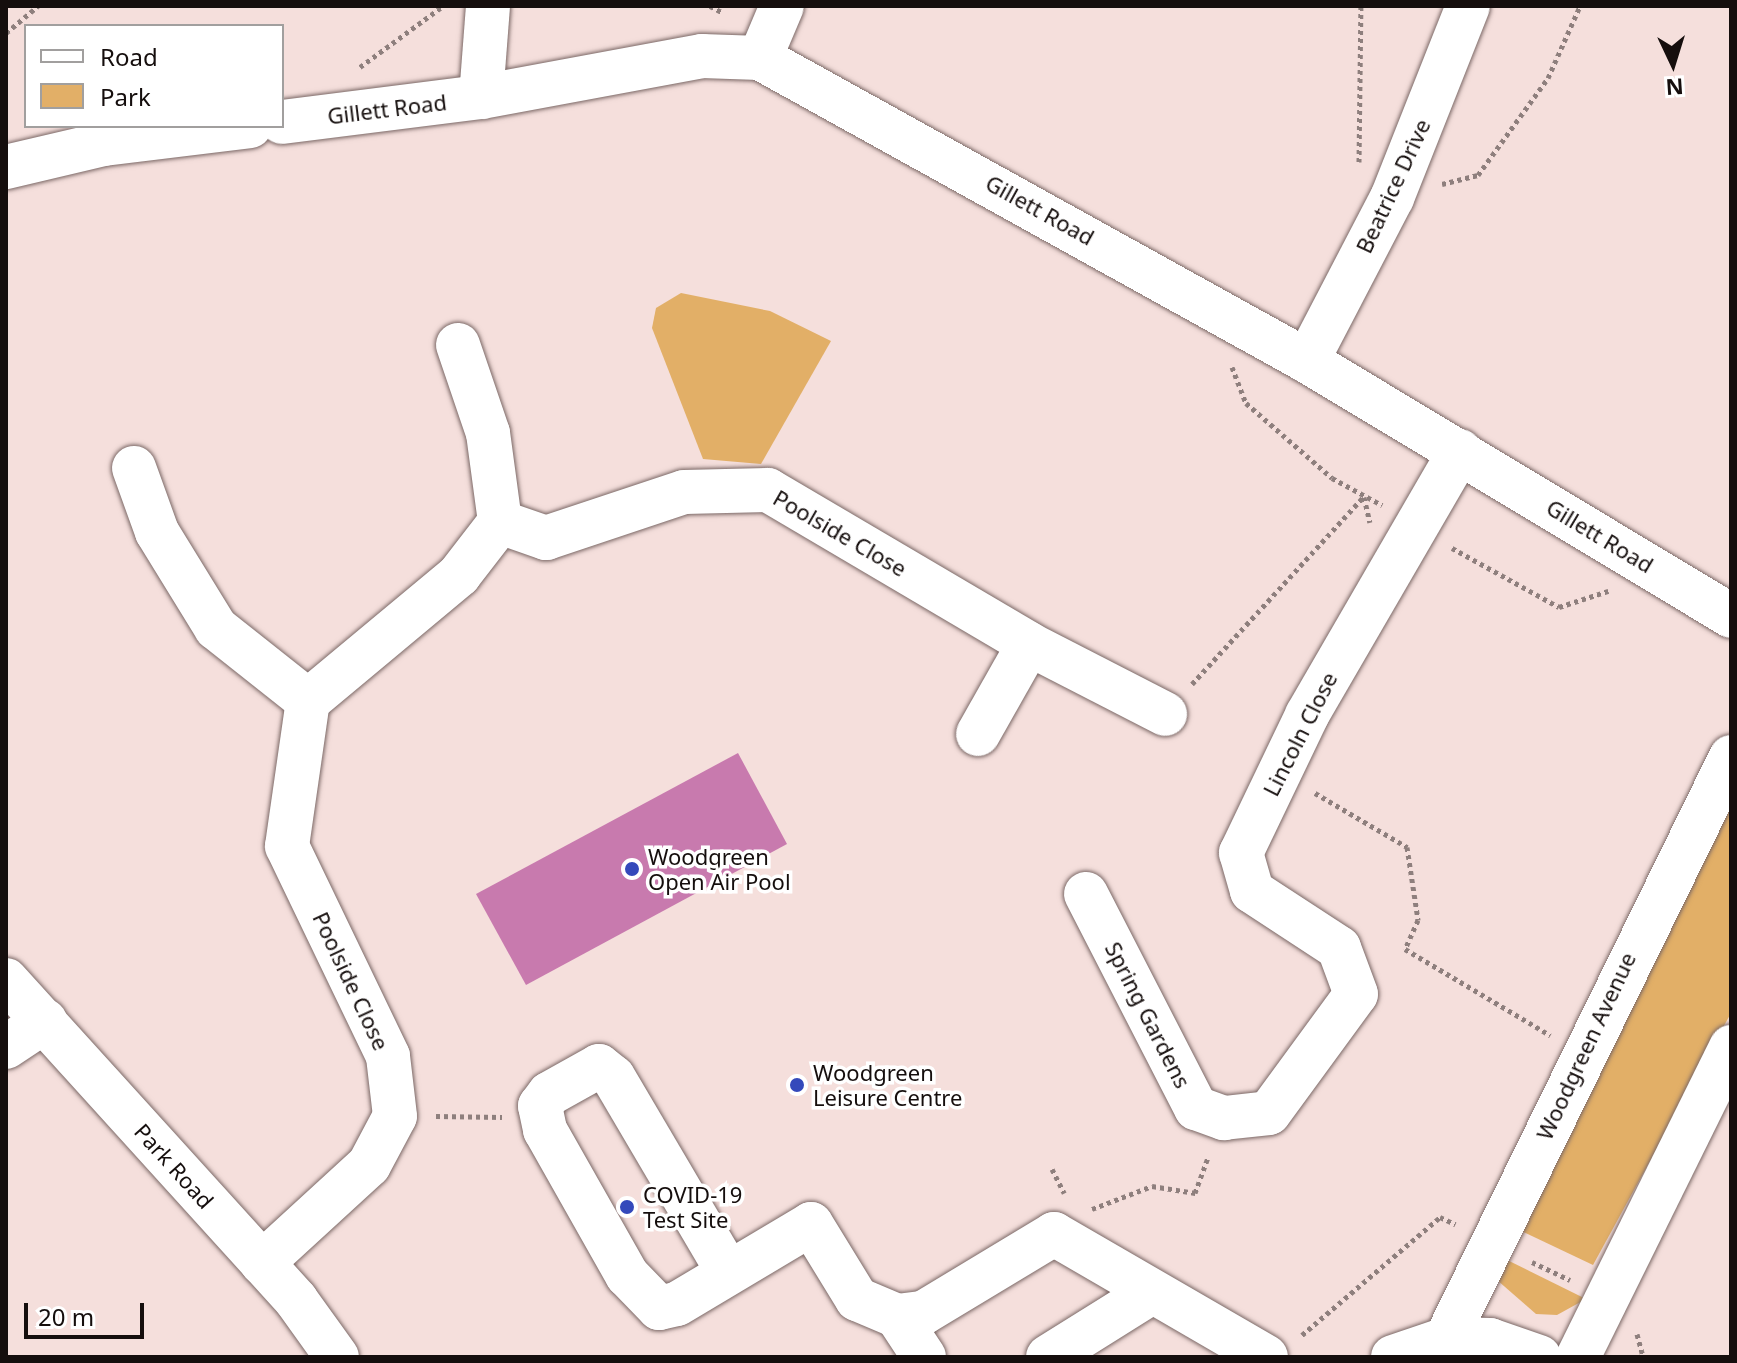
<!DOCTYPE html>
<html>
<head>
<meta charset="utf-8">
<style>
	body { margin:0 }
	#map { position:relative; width:1737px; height:1363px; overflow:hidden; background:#f5dfdc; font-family:"Noto Sans",sans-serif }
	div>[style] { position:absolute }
	.green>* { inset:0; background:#e2af67 }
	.water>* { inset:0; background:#c87aae }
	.path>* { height:5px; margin-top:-2.5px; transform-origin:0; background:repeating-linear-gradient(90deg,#8e7f7d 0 4px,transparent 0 8px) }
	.roads { filter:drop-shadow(0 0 2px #7b6866) drop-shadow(0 0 2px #7b6866) }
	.minor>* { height:44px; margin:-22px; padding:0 22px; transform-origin:22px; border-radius:22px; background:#fff }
	.dots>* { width:22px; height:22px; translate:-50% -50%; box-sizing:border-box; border:4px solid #fff; border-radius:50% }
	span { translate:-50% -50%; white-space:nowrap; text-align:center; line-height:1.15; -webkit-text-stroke:7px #fff; paint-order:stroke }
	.street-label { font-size:22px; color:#150e0d }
	.poi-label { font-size:22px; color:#150e0d }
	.left { translate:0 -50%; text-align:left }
	.frame { position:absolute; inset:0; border:8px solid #150e0d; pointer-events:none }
	.legend { position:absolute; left:24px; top:24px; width:260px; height:104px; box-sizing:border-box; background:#fff; border:2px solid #a19f9e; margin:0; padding:10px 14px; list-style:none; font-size:24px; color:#150e0d }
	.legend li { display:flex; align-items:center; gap:16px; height:40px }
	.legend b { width:40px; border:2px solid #a19f9e }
	.north { position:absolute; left:1633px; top:24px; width:80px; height:80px; -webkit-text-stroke:6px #fff; paint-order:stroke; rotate:176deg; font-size:22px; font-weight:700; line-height:32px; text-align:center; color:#150e0d }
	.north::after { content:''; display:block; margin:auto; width:28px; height:36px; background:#150e0d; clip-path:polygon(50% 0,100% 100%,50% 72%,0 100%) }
	.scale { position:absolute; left:24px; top:1303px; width:120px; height:36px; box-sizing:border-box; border:4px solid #150e0d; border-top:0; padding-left:10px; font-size:24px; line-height:28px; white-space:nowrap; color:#150e0d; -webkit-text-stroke:6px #fff; paint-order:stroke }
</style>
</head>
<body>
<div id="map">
	<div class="green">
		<i style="clip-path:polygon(681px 293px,770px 311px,831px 341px,761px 464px,703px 459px,652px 328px,656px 308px)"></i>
		<i style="clip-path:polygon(1731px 801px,1731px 1013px,1593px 1265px,1513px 1227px)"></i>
		<i style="clip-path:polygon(1501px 1257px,1586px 1299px,1557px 1315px,1536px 1314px,1497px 1280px)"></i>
	</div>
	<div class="water">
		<i style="clip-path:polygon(738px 753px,787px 844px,526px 985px,476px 894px)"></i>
	</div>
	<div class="path">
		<i style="left:710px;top:6px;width:13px;rotate:27deg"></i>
		<i style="left:6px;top:33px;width:42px;rotate:-40.2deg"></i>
		<i style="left:360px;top:67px;width:103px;rotate:-36.3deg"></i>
		<i style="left:1359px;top:162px;width:156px;rotate:-89.3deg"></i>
		<i style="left:1442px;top:184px;width:37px;rotate:-14deg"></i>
		<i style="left:1478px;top:175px;width:120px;rotate:-54.2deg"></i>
		<i style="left:1548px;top:78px;width:79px;rotate:-66deg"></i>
		<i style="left:1232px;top:367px;width:39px;rotate:69deg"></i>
		<i style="left:1246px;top:403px;width:114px;rotate:41.1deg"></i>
		<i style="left:1332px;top:478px;width:57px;rotate:28.4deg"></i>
		<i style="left:1364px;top:497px;width:26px;rotate:77deg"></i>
		<i style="left:1452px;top:548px;width:122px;rotate:28.9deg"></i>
		<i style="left:1559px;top:607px;width:52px;rotate:-18.1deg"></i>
		<i style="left:1192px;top:684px;width:255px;rotate:-47.5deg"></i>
		<i style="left:1315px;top:793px;width:107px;rotate:30.4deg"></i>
		<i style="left:1407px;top:847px;width:74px;rotate:81.4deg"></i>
		<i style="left:1418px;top:920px;width:32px;rotate:114deg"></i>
		<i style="left:1405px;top:949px;width:169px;rotate:30.7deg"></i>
		<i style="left:436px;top:1116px;width:66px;rotate:0.9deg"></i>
		<i style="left:1052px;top:1169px;width:27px;rotate:63deg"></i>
		<i style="left:1092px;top:1209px;width:64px;rotate:-21deg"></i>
		<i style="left:1152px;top:1186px;width:44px;rotate:9.2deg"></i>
		<i style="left:1195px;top:1193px;width:37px;rotate:-70deg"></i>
		<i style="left:1532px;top:1262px;width:42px;rotate:25.3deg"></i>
		<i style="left:1637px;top:1334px;width:24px;rotate:75deg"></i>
		<i style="left:1302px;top:1335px;width:182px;rotate:-40.5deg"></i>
		<i style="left:1440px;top:1217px;width:17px;rotate:25deg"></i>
	</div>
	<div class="roads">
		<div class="minor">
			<i style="left:760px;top:58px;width:56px;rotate:-67.1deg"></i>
			<i style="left:481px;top:97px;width:91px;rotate:-85.6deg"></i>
			<i style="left:282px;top:122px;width:201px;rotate:-7.2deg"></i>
			<i style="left:481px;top:97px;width:225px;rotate:-10.5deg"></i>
			<i style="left:702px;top:56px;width:58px;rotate:2deg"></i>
			<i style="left:760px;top:58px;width:625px;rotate:28.98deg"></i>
			<i style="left:1307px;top:361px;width:495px;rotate:31deg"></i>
			<i style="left:6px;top:167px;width:101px;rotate:-13.2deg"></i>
			<i style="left:104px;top:144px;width:147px;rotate:-7deg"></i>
			<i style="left:458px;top:345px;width:93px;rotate:71.2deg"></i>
			<i style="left:488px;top:433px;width:90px;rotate:82.3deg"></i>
			<i style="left:1307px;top:361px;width:184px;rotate:-62.5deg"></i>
			<i style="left:1392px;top:198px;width:206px;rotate:-68.4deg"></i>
			<i style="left:134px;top:468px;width:68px;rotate:70.2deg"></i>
			<i style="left:157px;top:532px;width:113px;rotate:58.4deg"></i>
			<i style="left:216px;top:628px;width:117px;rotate:38.4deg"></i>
			<i style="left:978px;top:734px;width:103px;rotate:-60.5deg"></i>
			<i style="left:1086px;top:894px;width:241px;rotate:62.8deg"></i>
			<i style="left:1196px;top:1108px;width:30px;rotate:20deg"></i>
			<i style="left:1224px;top:1118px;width:45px;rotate:-6.3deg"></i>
			<i style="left:1269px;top:1113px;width:147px;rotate:-53.8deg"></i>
			<i style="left:1356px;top:994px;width:49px;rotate:-110.3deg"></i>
			<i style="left:1339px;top:948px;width:104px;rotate:-146.8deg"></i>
			<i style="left:1252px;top:891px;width:40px;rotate:-106deg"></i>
			<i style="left:1241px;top:853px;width:153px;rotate:-64.4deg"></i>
			<i style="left:1307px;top:715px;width:305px;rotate:-59.9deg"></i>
			<i style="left:6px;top:980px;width:432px;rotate:47.8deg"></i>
			<i style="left:296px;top:1300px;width:70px;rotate:54.3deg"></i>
			<i style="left:6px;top:1047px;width:47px;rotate:-33.7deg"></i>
			<i style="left:262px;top:1263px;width:145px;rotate:-42.5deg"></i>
			<i style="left:369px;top:1165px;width:55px;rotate:-62deg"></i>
			<i style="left:395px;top:1116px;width:60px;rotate:-96.7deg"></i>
			<i style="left:388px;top:1056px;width:233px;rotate:-115.7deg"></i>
			<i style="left:287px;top:846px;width:147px;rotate:-81.8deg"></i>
			<i style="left:308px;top:701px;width:197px;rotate:-39.8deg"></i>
			<i style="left:459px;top:575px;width:67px;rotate:-52.3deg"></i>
			<i style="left:500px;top:522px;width:49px;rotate:19.2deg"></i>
			<i style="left:546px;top:538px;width:145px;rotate:-18.4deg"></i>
			<i style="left:684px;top:492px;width:84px;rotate:-1.4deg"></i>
			<i style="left:768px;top:490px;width:303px;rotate:30.5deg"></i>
			<i style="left:1029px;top:644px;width:153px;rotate:27.2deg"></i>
			<i style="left:728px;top:1272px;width:226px;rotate:-120.5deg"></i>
			<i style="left:613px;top:1077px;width:18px;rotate:-142deg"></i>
			<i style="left:599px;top:1066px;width:57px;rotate:150.8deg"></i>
			<i style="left:549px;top:1094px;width:15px;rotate:127deg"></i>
			<i style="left:540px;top:1106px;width:25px;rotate:78deg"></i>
			<i style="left:545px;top:1130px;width:167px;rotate:60.5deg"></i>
			<i style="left:627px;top:1275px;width:46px;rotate:45.9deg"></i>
			<i style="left:659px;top:1308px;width:18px;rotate:-13deg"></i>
			<i style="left:677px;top:1304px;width:156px;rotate:-30.8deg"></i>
			<i style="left:811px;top:1224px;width:88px;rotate:58.5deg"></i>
			<i style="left:857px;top:1299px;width:43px;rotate:23deg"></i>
			<i style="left:897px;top:1316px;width:26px;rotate:-7deg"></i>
			<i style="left:923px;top:1313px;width:153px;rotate:-31.1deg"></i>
			<i style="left:1054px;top:1234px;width:245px;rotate:30.1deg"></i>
			<i style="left:897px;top:1316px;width:49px;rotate:56.6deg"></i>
			<i style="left:1446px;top:1339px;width:648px;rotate:-63.91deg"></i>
			<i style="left:1048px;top:1357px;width:119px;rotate:-32deg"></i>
			<i style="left:1393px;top:1357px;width:56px;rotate:-18.8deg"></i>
			<i style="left:1446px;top:1339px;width:44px;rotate:1.3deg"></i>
			<i style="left:1490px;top:1340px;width:52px;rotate:19.1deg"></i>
			<i style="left:1578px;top:1357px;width:346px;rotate:-63.7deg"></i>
		</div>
	</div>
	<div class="dots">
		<i style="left:632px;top:869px;background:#3449bb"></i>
		<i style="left:797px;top:1085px;background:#3449bb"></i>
		<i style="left:627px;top:1207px;background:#3449bb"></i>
	</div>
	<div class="street-label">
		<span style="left:387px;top:109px;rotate:-7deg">Gillett Road</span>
		<span style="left:1393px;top:186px;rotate:-65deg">Beatrice Drive</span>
		<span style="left:1040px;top:210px;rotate:29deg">Gillett Road</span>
		<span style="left:840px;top:533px;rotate:30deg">Poolside Close</span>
		<span style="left:1600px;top:536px;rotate:31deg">Gillett Road</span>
		<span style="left:1300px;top:734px;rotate:-63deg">Lincoln Close</span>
		<span style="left:351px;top:981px;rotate:65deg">Poolside Close</span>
		<span style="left:1148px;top:1015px;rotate:63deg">Spring Gardens</span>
		<span style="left:1586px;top:1046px;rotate:-65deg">Woodgreen Avenue</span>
		<span style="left:174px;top:1166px;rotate:48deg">Park Road</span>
	</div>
	<div class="poi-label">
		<span class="left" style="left:648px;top:869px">Woodgreen<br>Open Air Pool</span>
		<span class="left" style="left:813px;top:1085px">Woodgreen<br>Leisure Centre</span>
		<span class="left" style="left:643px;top:1207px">COVID-19<br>Test Site</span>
	</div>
	<div class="frame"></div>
	<ul class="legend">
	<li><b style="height:10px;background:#fff"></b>Road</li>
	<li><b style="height:22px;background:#e2af67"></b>Park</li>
	</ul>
	<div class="north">N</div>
	<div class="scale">20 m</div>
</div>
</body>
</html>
